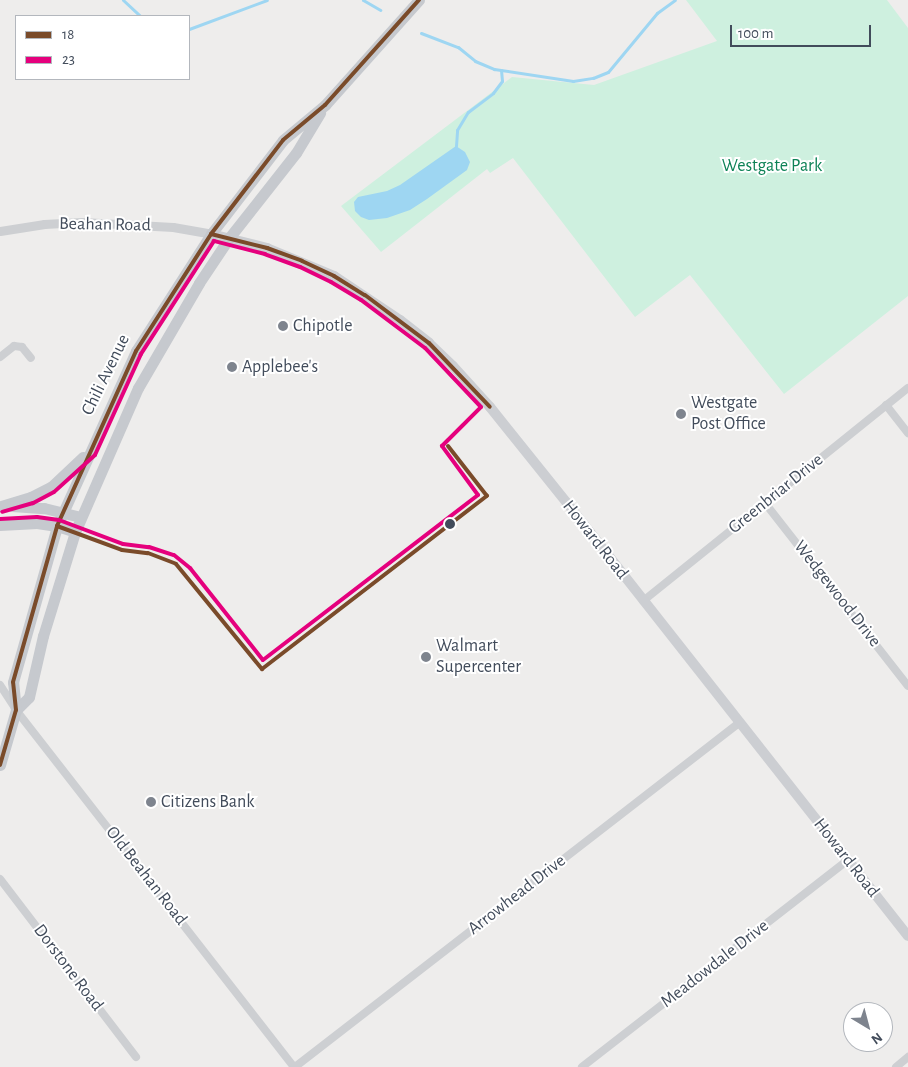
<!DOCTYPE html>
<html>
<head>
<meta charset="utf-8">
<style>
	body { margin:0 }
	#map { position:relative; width:908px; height:1067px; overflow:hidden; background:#eeedec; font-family:"Alegreya Sans",sans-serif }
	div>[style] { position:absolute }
	.green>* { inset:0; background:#cef0df }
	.water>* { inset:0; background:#9ed6f2 }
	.stream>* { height:3px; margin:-1.5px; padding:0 1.5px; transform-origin:1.5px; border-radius:1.5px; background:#9ed6f2 }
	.minor>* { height:8px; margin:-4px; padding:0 4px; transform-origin:4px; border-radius:4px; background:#cdcfd2 }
	.tertiary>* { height:9px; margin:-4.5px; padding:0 4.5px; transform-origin:4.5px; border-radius:4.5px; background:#cdcfd2 }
	.secondary>* { height:10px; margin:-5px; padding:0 5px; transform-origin:5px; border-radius:5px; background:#ccced2 }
	.primary>* { height:11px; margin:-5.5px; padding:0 5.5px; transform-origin:5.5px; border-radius:5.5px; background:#c6c9ce }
	.bus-1>* { height:4px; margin:-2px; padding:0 2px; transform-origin:2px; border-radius:2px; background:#7a4b2a }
	.bus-2>* { height:4px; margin:-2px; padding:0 2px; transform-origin:2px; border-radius:2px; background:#e5007d }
	.dots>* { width:14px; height:14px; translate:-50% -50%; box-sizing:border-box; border:2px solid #fff; border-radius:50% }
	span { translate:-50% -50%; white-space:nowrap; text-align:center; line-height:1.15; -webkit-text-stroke:4px #fff; paint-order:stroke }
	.park-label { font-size:18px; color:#0d8256 }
	.street-label { font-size:18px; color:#424c5b }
	.poi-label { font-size:18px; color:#424c5b }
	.left { translate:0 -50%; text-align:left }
	.legend { position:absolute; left:15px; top:15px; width:175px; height:65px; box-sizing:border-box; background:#fff; border:1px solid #b3b7bd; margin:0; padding:6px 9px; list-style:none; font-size:15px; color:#424c5b }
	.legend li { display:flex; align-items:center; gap:10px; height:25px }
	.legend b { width:25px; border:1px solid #b3b7bd }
	.north { position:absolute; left:843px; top:1002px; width:50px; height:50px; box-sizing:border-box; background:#fff; border:1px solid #b3b7bd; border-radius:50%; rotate:143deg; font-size:14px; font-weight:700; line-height:20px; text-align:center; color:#424c5b }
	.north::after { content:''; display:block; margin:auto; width:18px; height:22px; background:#7e848e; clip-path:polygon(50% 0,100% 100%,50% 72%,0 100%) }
	.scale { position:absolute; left:730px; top:25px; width:141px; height:22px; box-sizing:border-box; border:2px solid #424c5b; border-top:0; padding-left:6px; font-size:15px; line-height:18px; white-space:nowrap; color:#424c5b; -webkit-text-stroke:4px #fff; paint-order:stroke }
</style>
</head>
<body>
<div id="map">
	<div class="green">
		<i style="clip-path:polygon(686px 0,887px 0,908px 28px,908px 296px,784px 394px,690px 275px,635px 317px,513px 158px,490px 173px,487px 169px,381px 252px,341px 206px,512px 77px,594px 85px,717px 41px)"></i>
	</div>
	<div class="water">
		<i style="clip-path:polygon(456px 146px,465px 152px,470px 162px,467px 170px,427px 199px,410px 210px,387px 218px,369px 220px,361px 217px,355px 211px,354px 202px,358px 197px,387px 191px,400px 185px)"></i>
	</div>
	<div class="stream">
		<i style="left:123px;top:0;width:23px;rotate:43deg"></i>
		<i style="left:363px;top:0;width:20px;rotate:30deg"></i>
		<i style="left:189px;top:29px;width:83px;rotate:-20.4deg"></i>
		<i style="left:421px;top:33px;width:40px;rotate:21deg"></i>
		<i style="left:458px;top:47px;width:22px;rotate:39deg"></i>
		<i style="left:475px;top:61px;width:21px;rotate:23deg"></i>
		<i style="left:494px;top:69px;width:80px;rotate:8.6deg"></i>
		<i style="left:573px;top:81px;width:20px;rotate:-9deg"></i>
		<i style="left:593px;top:78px;width:16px;rotate:-22deg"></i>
		<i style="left:608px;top:72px;width:77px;rotate:-50.3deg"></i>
		<i style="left:657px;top:13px;width:22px;rotate:-36deg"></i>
		<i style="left:456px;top:146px;width:16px;rotate:-86deg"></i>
		<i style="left:457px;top:130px;width:21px;rotate:-59deg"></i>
		<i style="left:468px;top:112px;width:31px;rotate:-37deg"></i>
		<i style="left:493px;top:93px;width:15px;rotate:-53deg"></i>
		<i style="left:502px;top:81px;width:11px;rotate:-95deg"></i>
	</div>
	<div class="minor">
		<i style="left:0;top:357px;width:18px;rotate:-38deg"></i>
		<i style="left:14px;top:346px;width:8px;rotate:7deg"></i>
		<i style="left:22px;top:347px;width:14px;rotate:51deg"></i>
		<i style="left:886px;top:405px;width:36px;rotate:52deg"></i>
		<i style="left:765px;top:503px;width:232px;rotate:52deg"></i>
		<i style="left:643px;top:601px;width:340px;rotate:-38.8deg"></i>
		<i style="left:0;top:685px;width:30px;rotate:57deg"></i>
		<i style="left:16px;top:710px;width:452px;rotate:52.1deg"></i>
		<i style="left:0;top:879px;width:224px;rotate:52.6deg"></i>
		<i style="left:295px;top:1067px;width:562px;rotate:-37.77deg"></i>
		<i style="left:582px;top:1067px;width:337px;rotate:-37.9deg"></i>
		<i style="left:896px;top:1067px;width:16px;rotate:-40deg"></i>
	</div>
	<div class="tertiary">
		<i style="left:0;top:231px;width:45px;rotate:-9deg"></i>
		<i style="left:44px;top:224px;width:38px;rotate:-3deg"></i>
		<i style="left:82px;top:222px;width:91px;rotate:3.1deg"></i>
		<i style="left:173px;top:227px;width:39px;rotate:10deg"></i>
	</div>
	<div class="secondary">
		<i style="left:211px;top:234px;width:58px;rotate:14deg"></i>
		<i style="left:267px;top:248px;width:73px;rotate:22.7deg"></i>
		<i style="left:334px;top:276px;width:79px;rotate:33.7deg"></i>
		<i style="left:400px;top:320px;width:37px;rotate:38deg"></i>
		<i style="left:429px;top:343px;width:33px;rotate:44deg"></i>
		<i style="left:453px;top:366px;width:55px;rotate:47.9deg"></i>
		<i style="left:490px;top:407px;width:123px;rotate:51.3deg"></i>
		<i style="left:567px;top:503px;width:551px;rotate:51.78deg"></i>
	</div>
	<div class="primary">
		<i style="left:1px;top:506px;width:31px;rotate:-17deg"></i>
		<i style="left:31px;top:497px;width:22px;rotate:-27deg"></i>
		<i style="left:51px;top:487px;width:44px;rotate:-43.2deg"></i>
		<i style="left:12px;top:506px;width:32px;rotate:4deg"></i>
		<i style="left:44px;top:508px;width:38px;rotate:14deg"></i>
		<i style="left:0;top:525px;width:37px;rotate:-3deg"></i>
		<i style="left:37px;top:523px;width:20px;rotate:9deg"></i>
		<i style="left:57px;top:526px;width:19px;rotate:18deg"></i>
		<i style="left:16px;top:710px;width:18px;rotate:-45deg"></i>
		<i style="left:29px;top:697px;width:63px;rotate:-77.1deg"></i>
		<i style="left:43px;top:636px;width:109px;rotate:-72.9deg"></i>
		<i style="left:75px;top:532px;width:157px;rotate:-66.4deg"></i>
		<i style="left:138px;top:388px;width:121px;rotate:-59.8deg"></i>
		<i style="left:199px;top:283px;width:54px;rotate:-56.3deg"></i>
		<i style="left:229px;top:238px;width:108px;rotate:-51.8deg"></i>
		<i style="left:296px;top:153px;width:47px;rotate:-59deg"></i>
		<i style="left:0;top:765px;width:57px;rotate:-73.8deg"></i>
		<i style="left:16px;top:710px;width:28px;rotate:-96deg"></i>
		<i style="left:13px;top:682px;width:162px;rotate:-74.2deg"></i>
		<i style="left:57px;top:526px;width:192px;rotate:-65.7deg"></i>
		<i style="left:136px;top:351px;width:139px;rotate:-57.3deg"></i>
		<i style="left:211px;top:234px;width:118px;rotate:-52.5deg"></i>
		<i style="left:283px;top:140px;width:55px;rotate:-39.8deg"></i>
		<i style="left:325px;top:105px;width:141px;rotate:-48.2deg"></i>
	</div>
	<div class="bus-1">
		<i style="left:211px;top:234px;width:58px;rotate:14deg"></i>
		<i style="left:267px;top:248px;width:37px;rotate:20deg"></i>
		<i style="left:302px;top:261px;width:35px;rotate:25deg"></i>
		<i style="left:334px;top:276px;width:36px;rotate:32deg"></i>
		<i style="left:365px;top:295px;width:80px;rotate:36.9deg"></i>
		<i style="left:429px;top:343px;width:88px;rotate:46.4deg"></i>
		<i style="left:448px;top:446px;width:63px;rotate:52deg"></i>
		<i style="left:57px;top:526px;width:69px;rotate:20.3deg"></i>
		<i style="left:122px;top:550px;width:26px;rotate:7deg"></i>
		<i style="left:148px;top:553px;width:30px;rotate:21deg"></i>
		<i style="left:176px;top:564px;width:136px;rotate:50.7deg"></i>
		<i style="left:262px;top:669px;width:284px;rotate:-37.6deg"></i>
		<i style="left:0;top:765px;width:57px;rotate:-73.8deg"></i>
		<i style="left:16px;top:710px;width:28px;rotate:-96deg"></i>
		<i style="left:13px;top:682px;width:162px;rotate:-74.2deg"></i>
		<i style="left:57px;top:526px;width:192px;rotate:-65.7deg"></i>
		<i style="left:136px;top:351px;width:139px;rotate:-57.3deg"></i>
		<i style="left:211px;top:234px;width:118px;rotate:-52.5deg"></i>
		<i style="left:283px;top:140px;width:55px;rotate:-39.8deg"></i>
		<i style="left:325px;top:105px;width:141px;rotate:-48.2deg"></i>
	</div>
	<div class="bus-2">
		<i style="left:0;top:519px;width:37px;rotate:-3deg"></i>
		<i style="left:37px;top:517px;width:22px;rotate:8deg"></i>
		<i style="left:59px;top:520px;width:68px;rotate:20.6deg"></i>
		<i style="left:123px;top:544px;width:26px;rotate:7deg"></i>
		<i style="left:149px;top:547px;width:26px;rotate:18deg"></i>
		<i style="left:174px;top:555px;width:21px;rotate:39deg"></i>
		<i style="left:190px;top:568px;width:117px;rotate:51.6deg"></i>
		<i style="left:263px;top:660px;width:271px;rotate:-37.5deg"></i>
		<i style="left:478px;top:495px;width:61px;rotate:-126.3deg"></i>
		<i style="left:442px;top:446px;width:55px;rotate:-45deg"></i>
		<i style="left:481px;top:407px;width:81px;rotate:-133.5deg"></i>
		<i style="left:425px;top:348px;width:80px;rotate:-143.1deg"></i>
		<i style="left:361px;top:300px;width:35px;rotate:-149deg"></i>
		<i style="left:331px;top:282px;width:34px;rotate:-154deg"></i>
		<i style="left:300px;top:267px;width:37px;rotate:-160deg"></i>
		<i style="left:265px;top:254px;width:53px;rotate:-165.7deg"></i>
		<i style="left:214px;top:241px;width:135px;rotate:122.9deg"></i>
		<i style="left:141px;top:354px;width:111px;rotate:114.5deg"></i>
		<i style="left:95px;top:455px;width:55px;rotate:137.9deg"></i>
		<i style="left:54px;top:492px;width:24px;rotate:152deg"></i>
		<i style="left:33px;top:503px;width:32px;rotate:164deg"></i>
	</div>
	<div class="dots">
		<i style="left:283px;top:326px;background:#7e848e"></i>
		<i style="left:232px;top:367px;background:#7e848e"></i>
		<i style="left:681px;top:414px;background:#7e848e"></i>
		<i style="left:450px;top:524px;background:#424c5b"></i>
		<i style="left:426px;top:657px;background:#7e848e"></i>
		<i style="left:151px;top:802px;background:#7e848e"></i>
	</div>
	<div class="park-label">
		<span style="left:772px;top:166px">Westgate Park</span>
	</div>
	<div class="street-label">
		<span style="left:105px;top:225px;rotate:1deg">Beahan Road</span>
		<span style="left:106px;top:375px;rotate:-64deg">Chili Avenue</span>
		<span style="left:776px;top:494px;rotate:-39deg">Greenbriar Drive</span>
		<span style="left:595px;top:540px;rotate:52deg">Howard Road</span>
		<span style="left:837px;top:594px;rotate:52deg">Wedgewood Drive</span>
		<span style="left:846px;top:858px;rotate:52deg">Howard Road</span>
		<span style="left:146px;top:876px;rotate:52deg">Old Beahan Road</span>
		<span style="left:517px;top:895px;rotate:-38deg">Arrowhead Drive</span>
		<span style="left:715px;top:964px;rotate:-38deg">Meadowdale Drive</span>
		<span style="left:68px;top:968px;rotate:53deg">Dorstone Road</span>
	</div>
	<div class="poi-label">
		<span class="left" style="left:293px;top:326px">Chipotle</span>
		<span class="left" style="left:242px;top:367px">Applebee's</span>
		<span class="left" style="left:691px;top:414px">Westgate<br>Post Office</span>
		<span class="left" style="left:436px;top:657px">Walmart<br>Supercenter</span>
		<span class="left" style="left:161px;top:802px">Citizens Bank</span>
	</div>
	<ul class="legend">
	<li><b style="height:6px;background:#7a4b2a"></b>18</li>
	<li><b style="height:6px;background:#e5007d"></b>23</li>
	</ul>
	<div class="north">N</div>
	<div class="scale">100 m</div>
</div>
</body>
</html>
